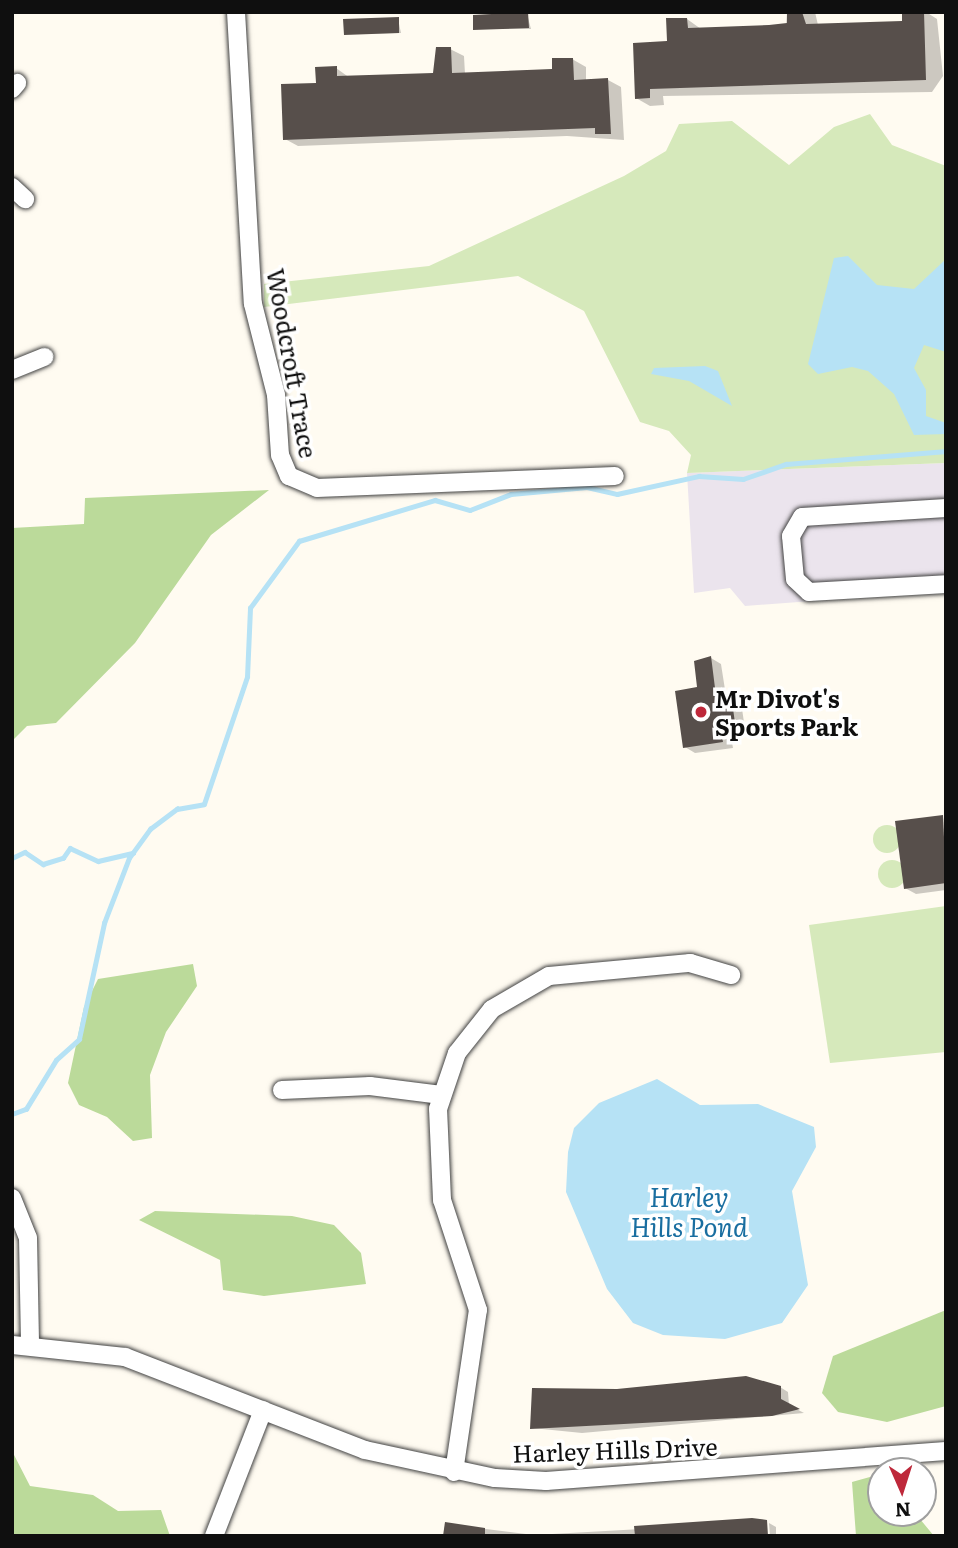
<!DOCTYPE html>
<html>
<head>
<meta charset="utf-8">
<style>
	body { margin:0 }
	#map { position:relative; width:958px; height:1548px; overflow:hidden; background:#fffbf1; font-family:Literata,serif }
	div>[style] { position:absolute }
	.industrial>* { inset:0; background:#ebe4ed }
	.green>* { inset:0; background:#d6e9bb }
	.round { border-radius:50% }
	.forest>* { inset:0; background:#bbda9a }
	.water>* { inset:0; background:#b6e2f5 }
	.shadow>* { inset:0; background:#0003 }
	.stream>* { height:4.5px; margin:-2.25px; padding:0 2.25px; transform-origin:2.25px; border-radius:2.25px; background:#b6e2f5 }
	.building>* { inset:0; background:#574f4b }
	.roads { filter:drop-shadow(0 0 2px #424242) drop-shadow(0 0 2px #424242) }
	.minor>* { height:18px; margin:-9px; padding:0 9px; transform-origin:9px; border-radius:9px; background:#fff }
	.dots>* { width:19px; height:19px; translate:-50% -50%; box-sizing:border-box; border:4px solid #fff; border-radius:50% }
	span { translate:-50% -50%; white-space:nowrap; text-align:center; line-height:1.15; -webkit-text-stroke:7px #fff; paint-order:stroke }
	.street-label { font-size:24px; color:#0f0f0f }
	.poi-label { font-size:24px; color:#0f0f0f; font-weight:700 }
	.left { translate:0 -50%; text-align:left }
	.water-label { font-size:26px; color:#196ea0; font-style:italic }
	.frame { position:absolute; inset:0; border:14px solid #0f0f0f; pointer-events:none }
	.north { position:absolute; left:867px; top:1457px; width:70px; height:70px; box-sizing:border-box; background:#fff; border:2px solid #9f9f9f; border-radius:50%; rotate:177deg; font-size:19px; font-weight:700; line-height:28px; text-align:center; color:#0f0f0f }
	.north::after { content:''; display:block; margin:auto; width:24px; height:32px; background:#be283a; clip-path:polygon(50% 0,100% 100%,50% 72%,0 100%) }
</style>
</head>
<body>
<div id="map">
	<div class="industrial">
		<i style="clip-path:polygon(946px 463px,946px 591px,745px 606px,730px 588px,694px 593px,687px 473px)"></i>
	</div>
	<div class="green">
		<i style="clip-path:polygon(870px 114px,892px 145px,946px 166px,946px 463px,687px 473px,691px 455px,669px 431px,640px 422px,584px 311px,518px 276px,264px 307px,264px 284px,429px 266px,624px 176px,666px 151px,679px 124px,732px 121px,789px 165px,834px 127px)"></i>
		<i class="round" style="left:873px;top:825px;width:28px;height:28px"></i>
		<i class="round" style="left:878px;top:860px;width:28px;height:28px"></i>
		<i style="clip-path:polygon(946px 906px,946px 1052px,830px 1063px,809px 925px)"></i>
	</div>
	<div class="forest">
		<i style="clip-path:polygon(269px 490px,211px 535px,135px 643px,56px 723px,27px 726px,12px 741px,12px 528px,84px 524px,85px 498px)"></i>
		<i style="clip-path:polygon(193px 964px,197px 986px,166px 1032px,150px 1075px,152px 1138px,133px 1141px,107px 1117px,79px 1105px,68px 1083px,84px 1007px,98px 979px)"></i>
		<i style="clip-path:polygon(155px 1211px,292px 1216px,334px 1225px,361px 1253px,366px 1284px,264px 1296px,223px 1290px,220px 1260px,139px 1220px)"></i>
		<i style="clip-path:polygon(946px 1310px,946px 1406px,887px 1422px,838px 1412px,822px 1393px,833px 1356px)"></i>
		<i style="clip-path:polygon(12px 1451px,30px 1486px,93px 1495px,118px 1511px,161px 1510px,170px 1536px,12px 1536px)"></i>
		<i style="clip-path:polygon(877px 1475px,881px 1513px,915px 1513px,934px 1536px,856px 1536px,852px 1482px)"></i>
	</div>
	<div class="water">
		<i style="clip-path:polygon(848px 256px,877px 285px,914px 289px,946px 259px,946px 352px,924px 345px,914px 368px,926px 390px,926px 416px,946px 423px,946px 434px,914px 435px,894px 394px,868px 371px,852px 367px,818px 374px,808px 364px,834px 258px)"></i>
		<i style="clip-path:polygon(705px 366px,718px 371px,732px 406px,689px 381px,651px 374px,654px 368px)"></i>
		<i style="clip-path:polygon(657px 1079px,700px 1105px,758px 1104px,814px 1127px,816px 1147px,792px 1191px,808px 1285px,782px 1323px,725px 1339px,663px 1335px,633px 1323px,607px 1289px,566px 1192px,568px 1152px,574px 1128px,599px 1103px)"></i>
	</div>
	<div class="shadow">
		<i style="clip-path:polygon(787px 12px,815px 12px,818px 25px,904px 23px,904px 12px,926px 12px,937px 19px,943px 76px,932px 92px,663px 96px,664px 105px,650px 106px,636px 98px,687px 19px,701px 29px,786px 26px)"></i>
		<i style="clip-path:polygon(527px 14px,531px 29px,475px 29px)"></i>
		<i style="clip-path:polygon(398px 19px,401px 33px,345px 34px)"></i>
		<i style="clip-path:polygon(450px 49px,464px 56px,465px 74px,554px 71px,572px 59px,586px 67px,586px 81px,608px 80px,621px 87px,624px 140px,567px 136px,298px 146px,285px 139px,317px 84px,336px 68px,350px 78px,435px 75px)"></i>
		<i style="clip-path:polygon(711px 658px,721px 664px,726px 696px,741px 702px,745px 729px,730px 731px,733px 748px,695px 753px,685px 747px,699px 688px,698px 660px)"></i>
		<i style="clip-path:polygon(943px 816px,946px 890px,916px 894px,905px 888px,897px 823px)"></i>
		<i style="clip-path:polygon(780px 1387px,788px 1392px,789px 1405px,804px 1413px,582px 1433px,532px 1428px)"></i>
		<i style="clip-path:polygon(766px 1522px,766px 1536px,445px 1536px,446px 1524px,534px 1535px)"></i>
		<i style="clip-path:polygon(769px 1523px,776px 1527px,776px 1536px,770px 1536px)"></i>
	</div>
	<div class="stream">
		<i style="left:12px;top:858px;width:14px;rotate:-25deg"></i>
		<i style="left:25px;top:852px;width:22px;rotate:34deg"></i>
		<i style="left:43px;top:864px;width:21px;rotate:-17deg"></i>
		<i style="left:63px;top:858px;width:12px;rotate:-55deg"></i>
		<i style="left:70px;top:848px;width:31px;rotate:25deg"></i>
		<i style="left:98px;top:861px;width:36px;rotate:-13deg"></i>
		<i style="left:12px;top:1114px;width:15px;rotate:-20deg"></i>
		<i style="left:26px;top:1109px;width:57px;rotate:-58.5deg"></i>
		<i style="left:56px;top:1060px;width:31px;rotate:-42deg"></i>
		<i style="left:79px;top:1039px;width:119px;rotate:-77.8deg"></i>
		<i style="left:104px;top:923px;width:70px;rotate:-69deg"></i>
		<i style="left:129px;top:858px;width:36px;rotate:-54deg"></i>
		<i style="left:150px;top:829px;width:34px;rotate:-37deg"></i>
		<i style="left:177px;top:809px;width:27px;rotate:-10deg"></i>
		<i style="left:204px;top:804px;width:134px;rotate:-71.3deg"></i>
		<i style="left:247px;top:677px;width:69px;rotate:-87.5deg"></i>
		<i style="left:250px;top:608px;width:83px;rotate:-53.8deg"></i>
		<i style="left:299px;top:541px;width:142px;rotate:-16.8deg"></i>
		<i style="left:435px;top:500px;width:36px;rotate:16deg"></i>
		<i style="left:470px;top:510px;width:44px;rotate:-21.3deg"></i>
		<i style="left:511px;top:494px;width:76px;rotate:-5.3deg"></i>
		<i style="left:587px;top:487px;width:31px;rotate:13deg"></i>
		<i style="left:617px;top:494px;width:84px;rotate:-12.4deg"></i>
		<i style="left:699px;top:476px;width:44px;rotate:3.9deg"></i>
		<i style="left:743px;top:479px;width:46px;rotate:-19.2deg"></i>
		<i style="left:786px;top:464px;width:161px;rotate:-4.6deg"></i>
	</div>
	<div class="building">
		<i style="clip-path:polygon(528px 12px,529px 28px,473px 30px,473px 15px)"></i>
		<i style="clip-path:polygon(787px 12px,802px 12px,806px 24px,902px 21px,902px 12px,924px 12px,926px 80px,650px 89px,650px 98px,635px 99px,633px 43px,667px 41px,666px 18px,687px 18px,688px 28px,769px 25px,787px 23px)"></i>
		<i style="clip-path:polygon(399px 17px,399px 33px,344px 35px,343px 19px)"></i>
		<i style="clip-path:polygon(436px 47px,451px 47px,452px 73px,552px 69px,552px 58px,573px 58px,574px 80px,608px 78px,611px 134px,595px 134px,595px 128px,283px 140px,281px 84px,316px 83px,315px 67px,337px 66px,337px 76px,433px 73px)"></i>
		<i style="clip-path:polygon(711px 656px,716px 696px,731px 694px,735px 723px,720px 726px,723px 742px,683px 748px,675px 691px,697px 687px,694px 661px)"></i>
		<i style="clip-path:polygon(943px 815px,946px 883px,904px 889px,895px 821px)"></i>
		<i style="clip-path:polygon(746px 1376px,781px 1386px,781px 1399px,800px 1409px,772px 1416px,530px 1429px,532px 1388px,617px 1389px)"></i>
		<i style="clip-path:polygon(752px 1518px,767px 1520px,768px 1536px,635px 1536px,634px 1526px)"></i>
		<i style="clip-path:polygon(445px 1522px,485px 1528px,485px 1536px,443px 1536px)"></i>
	</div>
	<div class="roads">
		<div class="minor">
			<i style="left:236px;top:12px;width:292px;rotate:86.7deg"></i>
			<i style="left:253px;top:304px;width:94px;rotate:75.8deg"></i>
			<i style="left:276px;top:395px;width:60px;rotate:86.2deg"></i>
			<i style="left:280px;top:455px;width:23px;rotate:67deg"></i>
			<i style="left:289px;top:476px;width:30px;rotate:23deg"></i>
			<i style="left:317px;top:488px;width:298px;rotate:-2.3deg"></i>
			<i style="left:12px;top:89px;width:8px;rotate:-50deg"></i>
			<i style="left:12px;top:187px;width:18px;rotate:43deg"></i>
			<i style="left:12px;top:370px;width:35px;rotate:-22deg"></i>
			<i style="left:946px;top:508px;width:144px;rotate:176.4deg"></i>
			<i style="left:802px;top:517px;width:22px;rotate:120deg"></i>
			<i style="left:791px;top:536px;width:43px;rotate:84.7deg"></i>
			<i style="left:795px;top:579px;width:19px;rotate:43deg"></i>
			<i style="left:809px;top:592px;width:137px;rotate:-3.3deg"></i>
			<i style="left:282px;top:1090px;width:88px;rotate:-2.6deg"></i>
			<i style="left:370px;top:1086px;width:72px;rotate:7.2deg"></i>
			<i style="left:12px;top:1198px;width:43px;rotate:68.2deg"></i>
			<i style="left:28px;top:1238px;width:107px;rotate:88.9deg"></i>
			<i style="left:12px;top:1345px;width:114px;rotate:6.1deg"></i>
			<i style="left:125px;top:1357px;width:257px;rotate:21.2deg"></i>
			<i style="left:365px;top:1450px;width:133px;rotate:12.2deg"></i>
			<i style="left:495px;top:1478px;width:51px;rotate:3.4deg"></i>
			<i style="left:546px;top:1481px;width:401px;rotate:-4.3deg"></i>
			<i style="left:454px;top:1472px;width:164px;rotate:-81.6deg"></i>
			<i style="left:478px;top:1310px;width:116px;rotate:-108.1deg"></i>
			<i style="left:442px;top:1200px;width:91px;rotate:-92.5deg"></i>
			<i style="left:438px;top:1109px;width:59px;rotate:-71.3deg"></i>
			<i style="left:457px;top:1053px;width:56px;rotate:-51.5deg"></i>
			<i style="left:492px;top:1009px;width:66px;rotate:-30.1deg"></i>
			<i style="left:549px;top:976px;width:142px;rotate:-5.3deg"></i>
			<i style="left:690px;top:963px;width:43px;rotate:16.3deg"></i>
			<i style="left:214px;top:1536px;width:135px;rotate:-68.7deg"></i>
		</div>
	</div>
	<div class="dots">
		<i style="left:701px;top:712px;background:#be283a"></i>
	</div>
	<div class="street-label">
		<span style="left:293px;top:363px;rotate:80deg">Woodcroft Trace</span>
		<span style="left:615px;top:1449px;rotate:-2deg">Harley Hills Drive</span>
	</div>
	<div class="poi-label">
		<span class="left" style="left:715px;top:712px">Mr Divot's<br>Sports Park</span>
	</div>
	<div class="water-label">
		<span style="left:689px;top:1211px">Harley<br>Hills Pond</span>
	</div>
	<div class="frame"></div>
	<div class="north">N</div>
</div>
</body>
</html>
